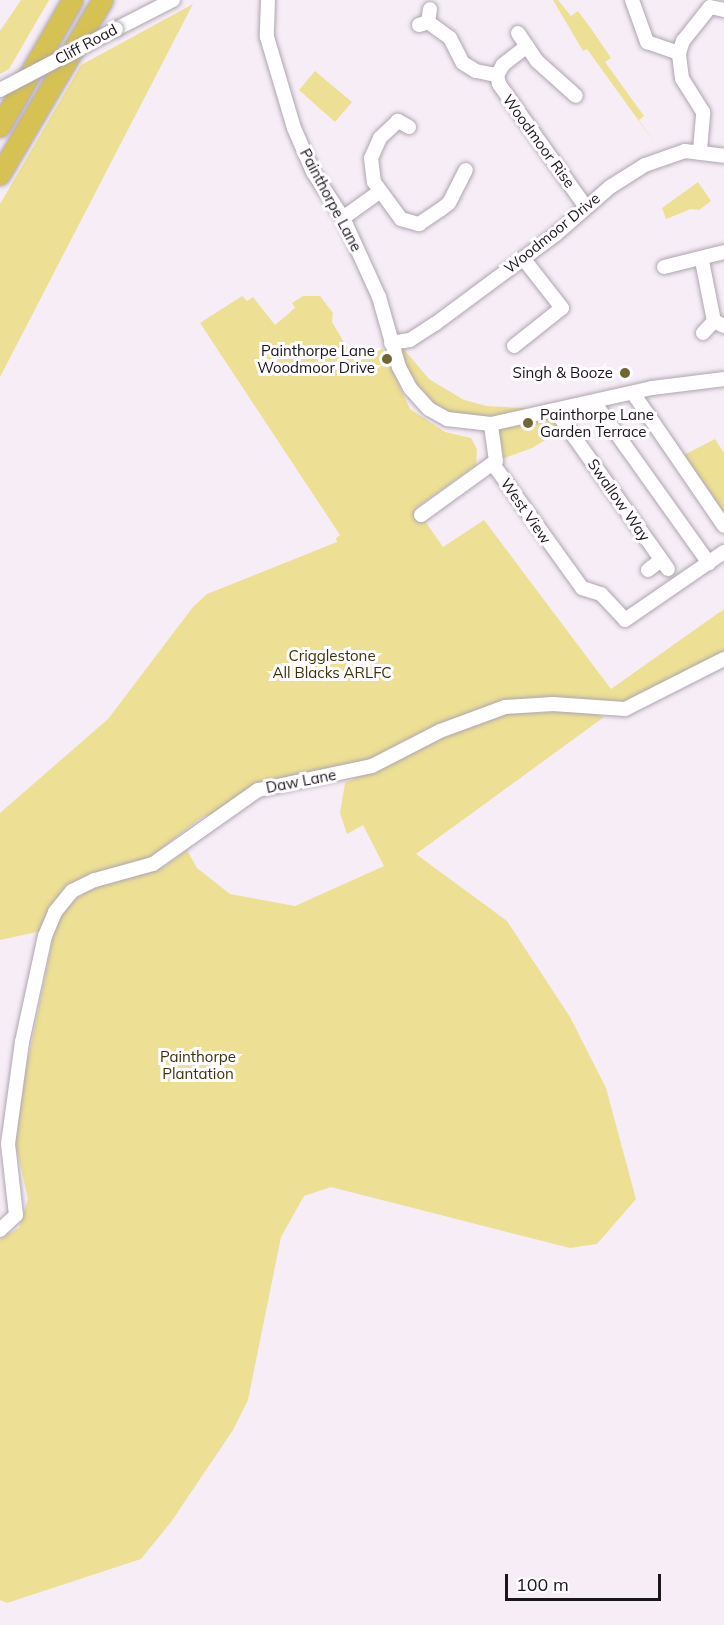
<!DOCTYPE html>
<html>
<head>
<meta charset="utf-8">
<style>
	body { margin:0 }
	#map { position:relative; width:724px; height:1625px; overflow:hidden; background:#f6edf7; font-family:Mulish,sans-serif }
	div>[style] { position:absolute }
	.green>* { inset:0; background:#ede094 }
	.roads { filter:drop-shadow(0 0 2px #aea5af) drop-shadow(0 0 2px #aea5af) }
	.minor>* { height:14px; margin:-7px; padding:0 7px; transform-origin:7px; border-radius:7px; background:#fff }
	.highway>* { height:20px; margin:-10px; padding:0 10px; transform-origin:10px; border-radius:10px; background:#d5c253 }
	.bridges { filter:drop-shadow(0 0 2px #aea5af) drop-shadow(0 0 2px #aea5af) }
	.minor-bridge>* { height:14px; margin:-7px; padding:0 7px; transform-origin:7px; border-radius:7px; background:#fff }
	.dots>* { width:16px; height:16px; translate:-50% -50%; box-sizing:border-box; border:3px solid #fffdff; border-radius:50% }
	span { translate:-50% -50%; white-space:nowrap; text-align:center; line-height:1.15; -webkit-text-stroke:6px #fffdff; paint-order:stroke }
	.street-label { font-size:15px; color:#1a171b }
	.poi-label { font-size:15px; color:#1a171b }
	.right { translate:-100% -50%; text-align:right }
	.left { translate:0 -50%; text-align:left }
	.park-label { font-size:15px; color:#3b3408 }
	.scale { position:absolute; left:505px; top:1574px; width:156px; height:27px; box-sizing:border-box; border:3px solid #1a171b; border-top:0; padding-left:8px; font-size:18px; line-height:21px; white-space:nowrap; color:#1a171b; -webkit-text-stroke:4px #fffdff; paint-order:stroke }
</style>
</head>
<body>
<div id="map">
	<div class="green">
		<i style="clip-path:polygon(21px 0,49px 0,9px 69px,0 74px,0 31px)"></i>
		<i style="clip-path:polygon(553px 0,558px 0,571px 16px,578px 11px,592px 30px,611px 58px,605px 62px,644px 116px,639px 120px,657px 146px,587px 49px,583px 51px)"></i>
		<i style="clip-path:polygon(193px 4px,0 377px,0 204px,81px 65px)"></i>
		<i style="clip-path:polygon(315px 71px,352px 102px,335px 122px,299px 90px)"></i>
		<i style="clip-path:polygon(698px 182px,711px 201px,699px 210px,691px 209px,666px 219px,662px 208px)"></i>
		<i style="clip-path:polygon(242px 296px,247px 301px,253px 297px,275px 325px,295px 308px,292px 303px,303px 296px,320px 296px,333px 313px,332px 322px,356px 363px,382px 348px,410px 409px,445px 432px,471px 438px,477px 449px,476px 465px,416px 508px,443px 547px,484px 520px,611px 689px,724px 609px,724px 659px,640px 705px,505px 707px,387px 759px,281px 783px,226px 812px,202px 817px,149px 858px,89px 875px,59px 892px,74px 901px,90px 888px,164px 867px,187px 850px,197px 868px,230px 894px,295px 906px,384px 866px,363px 825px,347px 834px,340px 813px,345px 783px,453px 731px,502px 714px,582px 711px,604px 717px,416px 854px,507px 921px,570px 1017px,606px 1088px,636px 1199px,597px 1244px,570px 1248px,331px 1187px,304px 1196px,281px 1237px,248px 1400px,233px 1430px,171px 1522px,141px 1559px,7px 1603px,0 1600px,0 1239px,19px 1228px,28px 1199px,13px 1133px,55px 928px,0 940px,0 813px,108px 719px,193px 607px,207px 594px,337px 542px,336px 538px,340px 535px,200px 323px)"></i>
		<i style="clip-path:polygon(397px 341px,429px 379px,464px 400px,487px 406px,555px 410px,567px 427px,532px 448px,496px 461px,491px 425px,464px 423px,410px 388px)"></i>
		<i style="clip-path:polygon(715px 439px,724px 453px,724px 526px,678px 458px)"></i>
	</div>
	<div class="roads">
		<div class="minor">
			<i style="left:268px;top:0;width:37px;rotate:92deg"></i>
			<i style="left:267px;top:37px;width:95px;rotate:73.5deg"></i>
			<i style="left:294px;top:128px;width:48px;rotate:66.6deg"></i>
			<i style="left:313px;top:172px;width:55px;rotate:56.9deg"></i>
			<i style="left:343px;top:218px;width:87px;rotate:65.5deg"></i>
			<i style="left:379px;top:297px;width:73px;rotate:74.1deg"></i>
			<i style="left:399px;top:367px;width:24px;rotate:62deg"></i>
			<i style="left:410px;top:388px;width:28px;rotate:48deg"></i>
			<i style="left:429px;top:409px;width:21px;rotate:29deg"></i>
			<i style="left:447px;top:419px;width:44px;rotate:6.5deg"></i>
			<i style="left:491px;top:424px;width:165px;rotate:-12.6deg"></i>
			<i style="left:652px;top:388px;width:73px;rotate:-7.1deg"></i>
			<i style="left:632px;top:0;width:45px;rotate:70.3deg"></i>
			<i style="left:647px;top:42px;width:34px;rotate:19deg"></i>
			<i style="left:428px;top:22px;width:27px;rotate:36deg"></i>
			<i style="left:450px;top:38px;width:28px;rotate:63deg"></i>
			<i style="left:463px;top:63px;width:15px;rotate:32deg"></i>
			<i style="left:476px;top:71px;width:21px;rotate:11deg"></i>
			<i style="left:419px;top:25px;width:9px;rotate:-18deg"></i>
			<i style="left:428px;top:22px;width:13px;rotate:-81deg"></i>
			<i style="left:116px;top:29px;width:64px;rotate:-27deg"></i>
			<i style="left:518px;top:33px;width:34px;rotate:56deg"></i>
			<i style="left:537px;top:61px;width:52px;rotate:41.9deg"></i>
			<i style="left:527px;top:46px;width:31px;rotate:142deg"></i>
			<i style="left:503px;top:65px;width:12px;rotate:121deg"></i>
			<i style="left:497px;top:75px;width:9px;rotate:77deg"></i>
			<i style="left:499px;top:84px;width:149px;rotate:54.8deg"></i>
			<i style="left:409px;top:127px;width:13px;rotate:-151deg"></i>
			<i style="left:398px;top:121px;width:25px;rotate:137deg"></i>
			<i style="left:380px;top:138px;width:22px;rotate:114deg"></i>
			<i style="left:371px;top:158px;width:24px;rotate:83deg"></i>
			<i style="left:374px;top:182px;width:46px;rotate:53.9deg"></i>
			<i style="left:401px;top:219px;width:19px;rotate:16deg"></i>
			<i style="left:419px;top:224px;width:25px;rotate:-34deg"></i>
			<i style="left:440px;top:210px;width:11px;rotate:-38deg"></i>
			<i style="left:449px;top:203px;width:37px;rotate:-63deg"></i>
			<i style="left:700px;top:150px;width:38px;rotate:-85deg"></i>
			<i style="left:703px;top:112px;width:39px;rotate:-122deg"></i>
			<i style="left:682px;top:79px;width:26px;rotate:-97deg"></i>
			<i style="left:679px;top:53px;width:13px;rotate:-72deg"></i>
			<i style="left:683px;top:41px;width:43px;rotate:-51.5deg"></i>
			<i style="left:710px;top:7px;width:14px;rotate:12deg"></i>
			<i style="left:343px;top:218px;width:44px;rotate:-35.8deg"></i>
			<i style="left:702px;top:261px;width:61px;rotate:78.7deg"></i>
			<i style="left:664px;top:267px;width:62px;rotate:-14deg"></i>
			<i style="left:703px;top:333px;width:16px;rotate:-47deg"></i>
			<i style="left:714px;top:321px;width:11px;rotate:27deg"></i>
			<i style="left:391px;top:343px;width:19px;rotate:-9deg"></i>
			<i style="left:410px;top:340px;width:30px;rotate:-33deg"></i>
			<i style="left:435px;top:324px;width:149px;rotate:-36.6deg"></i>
			<i style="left:555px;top:235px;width:73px;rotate:-41.1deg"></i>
			<i style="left:610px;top:187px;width:41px;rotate:-32.2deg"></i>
			<i style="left:645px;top:165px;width:42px;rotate:-19.3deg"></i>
			<i style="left:685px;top:151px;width:39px;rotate:7deg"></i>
			<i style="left:514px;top:346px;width:61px;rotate:-38.4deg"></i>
			<i style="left:562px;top:308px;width:63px;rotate:-128deg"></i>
			<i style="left:633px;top:393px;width:161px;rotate:55.6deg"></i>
			<i style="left:594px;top:402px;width:198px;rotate:54.5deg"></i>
			<i style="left:555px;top:410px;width:195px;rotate:54.6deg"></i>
			<i style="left:493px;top:464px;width:153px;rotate:54.3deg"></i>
			<i style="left:582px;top:588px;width:20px;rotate:18deg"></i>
			<i style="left:601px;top:594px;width:35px;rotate:47deg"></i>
			<i style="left:625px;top:620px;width:120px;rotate:-34.5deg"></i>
			<i style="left:421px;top:515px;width:92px;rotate:-35.8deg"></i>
			<i style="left:496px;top:461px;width:37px;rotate:-98deg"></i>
			<i style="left:648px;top:570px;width:16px;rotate:-38deg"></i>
			<i style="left:0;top:1230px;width:22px;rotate:-43deg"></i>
			<i style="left:16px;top:1215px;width:71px;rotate:-96.4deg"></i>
			<i style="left:8px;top:1144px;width:103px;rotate:-82.2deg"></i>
			<i style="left:22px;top:1042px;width:108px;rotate:-77.8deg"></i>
			<i style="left:45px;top:936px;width:26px;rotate:-67deg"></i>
			<i style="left:55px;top:912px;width:27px;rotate:-51deg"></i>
			<i style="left:72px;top:891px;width:25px;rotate:-26deg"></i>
			<i style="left:95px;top:880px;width:60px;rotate:-15.4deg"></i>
			<i style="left:153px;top:864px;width:128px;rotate:-35.2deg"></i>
			<i style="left:258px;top:790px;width:116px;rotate:-11.9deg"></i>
			<i style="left:372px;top:766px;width:76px;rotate:-27.2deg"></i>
			<i style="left:440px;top:731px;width:69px;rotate:-20.3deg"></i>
			<i style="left:505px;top:707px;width:48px;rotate:-3.6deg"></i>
			<i style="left:553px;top:704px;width:72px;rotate:4deg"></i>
			<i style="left:625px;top:709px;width:111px;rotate:-26.8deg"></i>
		</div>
		<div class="highway">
			<i style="left:0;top:127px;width:146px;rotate:-60.1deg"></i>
			<i style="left:0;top:175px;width:203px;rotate:-59.5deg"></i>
		</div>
	</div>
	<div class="bridges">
		<div class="minor-bridge">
			<i style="left:0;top:90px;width:131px;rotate:-27.7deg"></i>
		</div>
	</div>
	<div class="dots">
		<i style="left:387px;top:359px;background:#6f6632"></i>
		<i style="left:625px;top:373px;background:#6f6632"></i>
		<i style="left:528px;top:423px;background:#6f6632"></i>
	</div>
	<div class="street-label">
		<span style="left:86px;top:44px;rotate:-28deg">Cliff Road</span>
		<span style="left:539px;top:141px;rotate:54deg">Woodmoor Rise</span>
		<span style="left:331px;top:200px;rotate:62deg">Painthorpe Lane</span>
		<span style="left:552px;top:233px;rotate:-39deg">Woodmoor Drive</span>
		<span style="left:619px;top:500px;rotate:55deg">Swallow Way</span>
		<span style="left:526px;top:511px;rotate:55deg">West View</span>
		<span style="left:301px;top:781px;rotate:-11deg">Daw Lane</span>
	</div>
	<div class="poi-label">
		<span class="right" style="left:375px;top:359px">Painthorpe Lane<br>Woodmoor Drive</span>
		<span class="right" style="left:613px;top:373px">Singh &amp; Booze</span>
		<span class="left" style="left:540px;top:423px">Painthorpe Lane<br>Garden Terrace</span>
	</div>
	<div class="park-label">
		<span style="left:332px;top:664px">Crigglestone<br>All Blacks ARLFC</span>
		<span style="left:198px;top:1065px">Painthorpe<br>Plantation</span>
	</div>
	<div class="scale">100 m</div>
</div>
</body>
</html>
